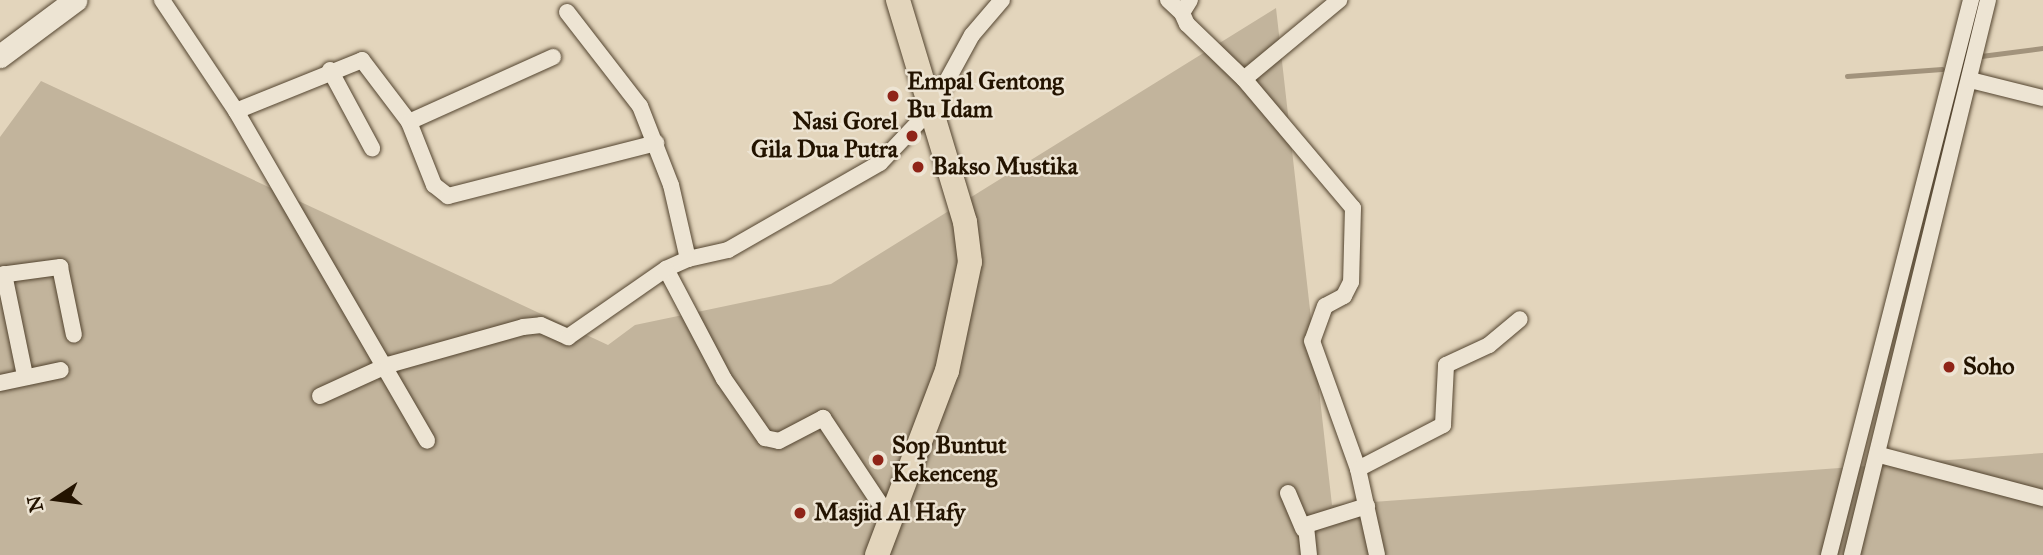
<!DOCTYPE html>
<html>
<head>
<meta charset="utf-8">
<style>
	body { margin:0 }
	#map { position:relative; width:2043px; height:555px; overflow:hidden; background:#e3d5bc; font-family:"IM FELL Great Primer",serif }
	div>[style] { position:absolute }
	.green>* { inset:0; background:#c2b49c }
	.stream>* { height:5px; margin:-2.5px; padding:0 2.5px; transform-origin:2.5px; border-radius:2.5px; background:#a2937c }
	.roads { filter:drop-shadow(0 0 2px #53442f) drop-shadow(0 0 2px #53442f) }
	.street>* { height:16px; margin:-8px; padding:0 8px; transform-origin:8px; border-radius:8px; background:#ede4d3 }
	.secondary>* { height:23px; margin:-11.5px; padding:0 11.5px; transform-origin:11.5px; border-radius:11.5px; background:#ede4d3 }
	.primary>* { height:24px; margin:-12px; padding:0 12px; transform-origin:12px; border-radius:12px; background:#e3d5bc }
	.dots>* { width:19px; height:19px; translate:-50% -50%; box-sizing:border-box; border:4px solid #ede4d3; border-radius:50% }
	span { translate:-50% -50%; white-space:nowrap; text-align:center; line-height:1.15; -webkit-text-stroke:5px #ede4d3; paint-order:stroke }
	.poi-label { font-size:24px; color:#231300; font-weight:700 }
	.left { translate:0 -50%; text-align:left }
	.right { translate:-100% -50%; text-align:right }
	.north { position:absolute; left:21px; top:464px; width:70px; height:70px; -webkit-text-stroke:5px #ede4d3; paint-order:stroke; rotate:257deg; font-size:19px; font-weight:700; line-height:28px; text-align:center; color:#231300 }
	.north::after { content:''; display:block; margin:auto; width:24px; height:32px; background:#231300; clip-path:polygon(50% 0,100% 100%,50% 72%,0 100%) }
</style>
</head>
<body>
<div id="map">
	<div class="green">
		<i style="clip-path:polygon(1276px 8px,1332px 505px,2043px 453px,2043px 555px,0 555px,0 137px,41px 81px,608px 345px,635px 325px,831px 284px)"></i>
	</div>
	<div class="stream">
		<i style="left:1981px;top:56px;width:63px;rotate:-7.4deg"></i>
		<i style="left:1847px;top:76px;width:95px;rotate:-4.2deg"></i>
	</div>
	<div class="roads">
		<div class="street">
			<i style="left:162px;top:0;width:133px;rotate:56.3deg"></i>
			<i style="left:236px;top:111px;width:381px;rotate:59.9deg"></i>
			<i style="left:1168px;top:0;width:19px;rotate:43deg"></i>
			<i style="left:1190px;top:0;width:15px;rotate:122deg"></i>
			<i style="left:1182px;top:13px;width:12px;rotate:66deg"></i>
			<i style="left:1187px;top:24px;width:79px;rotate:44deg"></i>
			<i style="left:1244px;top:79px;width:169px;rotate:49.8deg"></i>
			<i style="left:1353px;top:208px;width:74px;rotate:91.5deg"></i>
			<i style="left:1351px;top:282px;width:16px;rotate:117deg"></i>
			<i style="left:1344px;top:296px;width:21px;rotate:152deg"></i>
			<i style="left:1325px;top:306px;width:37px;rotate:110deg"></i>
			<i style="left:1312px;top:341px;width:136px;rotate:70.2deg"></i>
			<i style="left:1358px;top:469px;width:88px;rotate:77.5deg"></i>
			<i style="left:567px;top:12px;width:119px;rotate:52.2deg"></i>
			<i style="left:640px;top:106px;width:85px;rotate:68.6deg"></i>
			<i style="left:671px;top:185px;width:76px;rotate:77.1deg"></i>
			<i style="left:688px;top:259px;width:41px;rotate:-12.7deg"></i>
			<i style="left:728px;top:250px;width:175px;rotate:-29.8deg"></i>
			<i style="left:880px;top:163px;width:76px;rotate:-46.6deg"></i>
			<i style="left:932px;top:108px;width:83px;rotate:-61.3deg"></i>
			<i style="left:972px;top:35px;width:46px;rotate:-49.4deg"></i>
			<i style="left:330px;top:70px;width:89px;rotate:61.7deg"></i>
			<i style="left:1244px;top:79px;width:124px;rotate:-39.7deg"></i>
			<i style="left:1970px;top:80px;width:75px;rotate:13.9deg"></i>
			<i style="left:236px;top:111px;width:136px;rotate:-22deg"></i>
			<i style="left:362px;top:60px;width:78px;rotate:52.8deg"></i>
			<i style="left:409px;top:122px;width:68px;rotate:68.4deg"></i>
			<i style="left:434px;top:185px;width:18px;rotate:38deg"></i>
			<i style="left:448px;top:196px;width:215px;rotate:-14.3deg"></i>
			<i style="left:409px;top:122px;width:158px;rotate:-24.3deg"></i>
			<i style="left:688px;top:259px;width:24px;rotate:156deg"></i>
			<i style="left:666px;top:269px;width:124px;rotate:62.2deg"></i>
			<i style="left:724px;top:379px;width:72px;rotate:55.2deg"></i>
			<i style="left:765px;top:438px;width:14px;rotate:12deg"></i>
			<i style="left:779px;top:441px;width:50px;rotate:-27.6deg"></i>
			<i style="left:823px;top:418px;width:121px;rotate:56.4deg"></i>
			<i style="left:4px;top:274px;width:103px;rotate:78.3deg"></i>
			<i style="left:0;top:275px;width:61px;rotate:-7.6deg"></i>
			<i style="left:60px;top:267px;width:69px;rotate:78.4deg"></i>
			<i style="left:0;top:383px;width:62px;rotate:-12deg"></i>
			<i style="left:320px;top:396px;width:75px;rotate:-24.5deg"></i>
			<i style="left:388px;top:365px;width:140px;rotate:-15.7deg"></i>
			<i style="left:523px;top:327px;width:18px;rotate:-6deg"></i>
			<i style="left:541px;top:325px;width:30px;rotate:24deg"></i>
			<i style="left:568px;top:337px;width:119px;rotate:-34.8deg"></i>
			<i style="left:1880px;top:455px;width:169px;rotate:14.8deg"></i>
			<i style="left:1358px;top:469px;width:96px;rotate:-27.4deg"></i>
			<i style="left:1443px;top:425px;width:60px;rotate:-87.1deg"></i>
			<i style="left:1446px;top:365px;width:47px;rotate:-24.9deg"></i>
			<i style="left:1489px;top:345px;width:40px;rotate:-40deg"></i>
			<i style="left:1288px;top:493px;width:39px;rotate:67deg"></i>
			<i style="left:1309px;top:555px;width:30px;rotate:-96deg"></i>
			<i style="left:1306px;top:525px;width:64px;rotate:-17.3deg"></i>
			<i style="left:1829px;top:555px;width:573px;rotate:-75.65deg"></i>
			<i style="left:1852px;top:555px;width:571px;rotate:-76.23deg"></i>
		</div>
		<div class="secondary">
			<i style="left:0;top:56px;width:94px;rotate:-36.7deg"></i>
		</div>
		<div class="primary">
			<i style="left:877px;top:555px;width:197px;rotate:-69.2deg"></i>
			<i style="left:947px;top:371px;width:111px;rotate:-78.1deg"></i>
			<i style="left:970px;top:262px;width:40px;rotate:-97.1deg"></i>
			<i style="left:965px;top:222px;width:232px;rotate:-106.8deg"></i>
		</div>
	</div>
	<div class="dots">
		<i style="left:893px;top:96px;background:#8f2418"></i>
		<i style="left:912px;top:136px;background:#8f2418"></i>
		<i style="left:918px;top:167px;background:#8f2418"></i>
		<i style="left:1949px;top:367px;background:#8f2418"></i>
		<i style="left:878px;top:460px;background:#8f2418"></i>
		<i style="left:800px;top:513px;background:#8f2418"></i>
	</div>
	<div class="poi-label">
		<span class="left" style="left:907px;top:96px">Empal Gentong<br>Bu Idam</span>
		<span class="right" style="left:898px;top:136px">Nasi Gorel<br>Gila Dua Putra</span>
		<span class="left" style="left:932px;top:167px">Bakso Mustika</span>
		<span class="left" style="left:1963px;top:367px">Soho</span>
		<span class="left" style="left:892px;top:460px">Sop Buntut<br>Kekenceng</span>
		<span class="left" style="left:814px;top:513px">Masjid Al Hafy</span>
	</div>
	<div class="north">N</div>
</div>
</body>
</html>
